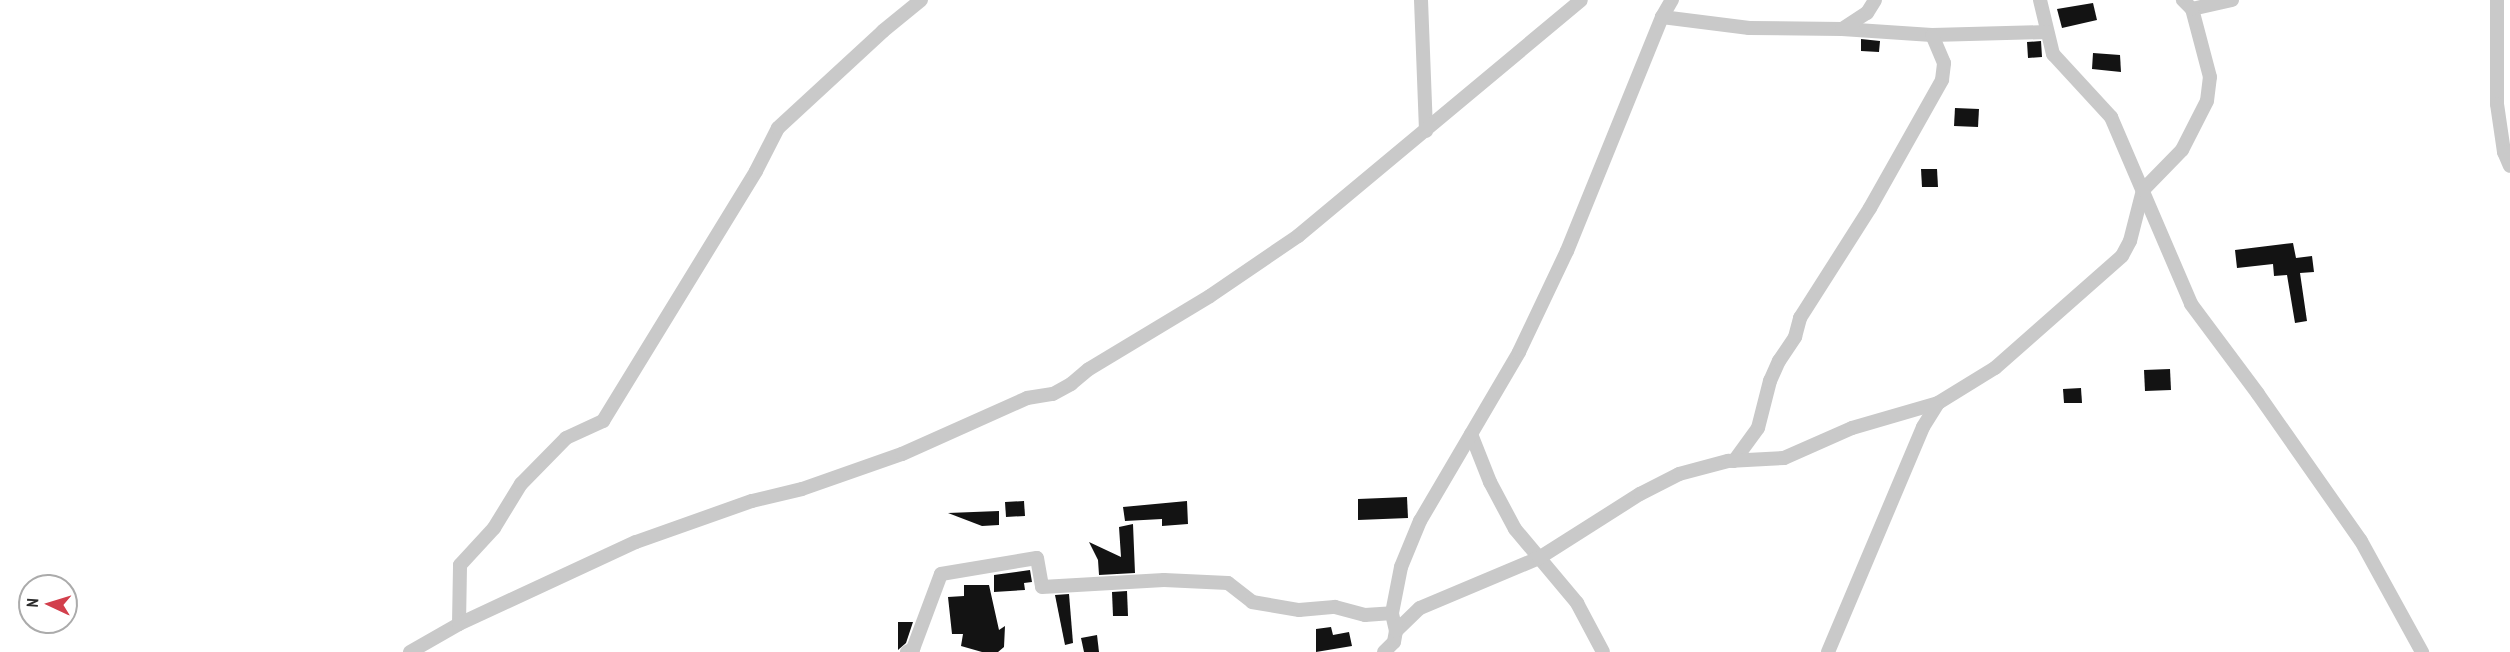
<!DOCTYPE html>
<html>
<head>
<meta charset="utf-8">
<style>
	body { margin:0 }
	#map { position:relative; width:2510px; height:652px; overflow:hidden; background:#fff; font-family:"PT Sans Narrow",sans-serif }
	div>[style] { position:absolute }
	.building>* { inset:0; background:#131313 }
	.street>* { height:14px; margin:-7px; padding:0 7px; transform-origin:7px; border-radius:7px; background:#c9c9c9 }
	span { translate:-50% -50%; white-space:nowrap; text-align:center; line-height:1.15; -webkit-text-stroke:6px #fff; paint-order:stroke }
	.north { position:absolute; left:18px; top:574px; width:60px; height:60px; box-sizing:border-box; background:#fff; border:2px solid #ababab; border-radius:50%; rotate:274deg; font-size:16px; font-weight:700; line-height:24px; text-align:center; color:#2c2c2c }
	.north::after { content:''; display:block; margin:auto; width:21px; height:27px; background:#d23f4c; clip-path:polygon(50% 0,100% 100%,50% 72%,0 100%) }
</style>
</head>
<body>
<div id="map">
	<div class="building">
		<i style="clip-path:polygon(2093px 3px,2097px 20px,2062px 28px,2057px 9px)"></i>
		<i style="clip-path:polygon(1861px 39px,1880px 41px,1879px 52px,1861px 51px)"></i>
		<i style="clip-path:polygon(2041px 41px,2042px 57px,2028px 58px,2027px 42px)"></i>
		<i style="clip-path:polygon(2093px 53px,2120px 55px,2121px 72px,2092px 69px)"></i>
		<i style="clip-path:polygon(1955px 108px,1979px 109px,1978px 127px,1954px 126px)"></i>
		<i style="clip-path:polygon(1921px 169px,1937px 169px,1938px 187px,1922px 187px)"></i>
		<i style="clip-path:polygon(2293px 243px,2296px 258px,2312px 256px,2314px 272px,2300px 273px,2307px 321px,2295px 323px,2287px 275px,2274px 276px,2273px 264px,2237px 268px,2235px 250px)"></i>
		<i style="clip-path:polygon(2170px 369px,2171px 390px,2145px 391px,2144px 370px)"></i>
		<i style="clip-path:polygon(2081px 388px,2082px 403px,2064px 403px,2063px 389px)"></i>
		<i style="clip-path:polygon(1407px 497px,1408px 518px,1358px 520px,1358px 499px)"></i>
		<i style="clip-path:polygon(1024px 501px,1025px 516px,1006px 517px,1005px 502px)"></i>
		<i style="clip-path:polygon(1187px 501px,1188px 524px,1162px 526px,1162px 519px,1125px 521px,1123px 507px)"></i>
		<i style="clip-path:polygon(999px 511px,999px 525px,982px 526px,948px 513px)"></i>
		<i style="clip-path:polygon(1133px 524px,1135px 573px,1099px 575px,1098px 560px,1089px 542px,1121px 557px,1119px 527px)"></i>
		<i style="clip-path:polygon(1030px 570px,1032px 582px,1024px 583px,1025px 590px,994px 592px,994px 575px)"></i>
		<i style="clip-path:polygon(964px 585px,989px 585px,999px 630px,1005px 626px,1004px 647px,998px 652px,982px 652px,961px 646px,963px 634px,952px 634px,948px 597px,964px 596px)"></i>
		<i style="clip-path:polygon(1127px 591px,1128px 616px,1113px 616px,1112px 592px)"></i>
		<i style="clip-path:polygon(1069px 594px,1073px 643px,1065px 645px,1055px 595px)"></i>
		<i style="clip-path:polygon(898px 622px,913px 622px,906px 643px,898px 650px)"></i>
		<i style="clip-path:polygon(1331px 627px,1333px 635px,1349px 632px,1352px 646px,1316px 652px,1316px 629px)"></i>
		<i style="clip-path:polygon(1097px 635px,1099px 652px,1084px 652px,1081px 638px)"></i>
	</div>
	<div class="street">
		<i style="left:1421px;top:0;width:131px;rotate:87.8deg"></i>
		<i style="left:2040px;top:0;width:56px;rotate:76.5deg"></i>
		<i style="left:2053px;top:54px;width:86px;rotate:47.4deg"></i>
		<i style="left:2111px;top:117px;width:203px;rotate:66.8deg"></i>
		<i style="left:2191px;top:304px;width:112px;rotate:53.3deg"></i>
		<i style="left:2258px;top:394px;width:179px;rotate:55deg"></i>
		<i style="left:2361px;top:541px;width:127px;rotate:61.2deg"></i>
		<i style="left:2497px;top:0;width:104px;rotate:90deg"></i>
		<i style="left:2497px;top:104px;width:49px;rotate:81.7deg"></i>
		<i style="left:2504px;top:152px;width:15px;rotate:67deg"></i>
		<i style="left:2192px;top:9px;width:41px;rotate:-12.7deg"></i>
		<i style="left:1662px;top:17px;width:88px;rotate:7.2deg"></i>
		<i style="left:1749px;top:28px;width:93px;rotate:0.6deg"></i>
		<i style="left:1842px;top:29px;width:90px;rotate:3.8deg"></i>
		<i style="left:1932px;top:35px;width:115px;rotate:-1.5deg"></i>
		<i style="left:1842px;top:29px;width:30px;rotate:-33deg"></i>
		<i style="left:1867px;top:13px;width:15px;rotate:-58deg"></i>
		<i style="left:1471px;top:434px;width:52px;rotate:68.4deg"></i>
		<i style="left:1490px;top:482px;width:53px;rotate:62deg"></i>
		<i style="left:1515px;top:529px;width:97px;rotate:50deg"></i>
		<i style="left:1577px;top:603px;width:55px;rotate:62deg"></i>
		<i style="left:1734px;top:461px;width:41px;rotate:-54deg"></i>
		<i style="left:1758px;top:428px;width:49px;rotate:-75.7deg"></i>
		<i style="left:1770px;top:381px;width:22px;rotate:-66deg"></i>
		<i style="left:1779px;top:361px;width:29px;rotate:-56deg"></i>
		<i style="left:1795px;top:337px;width:20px;rotate:-75deg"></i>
		<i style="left:1800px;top:318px;width:130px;rotate:-57.5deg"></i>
		<i style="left:1870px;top:208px;width:147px;rotate:-60.6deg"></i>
		<i style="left:1942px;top:80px;width:17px;rotate:-83deg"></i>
		<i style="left:1944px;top:63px;width:30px;rotate:-113deg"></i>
		<i style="left:459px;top:624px;width:59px;rotate:-89deg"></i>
		<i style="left:460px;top:565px;width:50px;rotate:-47.4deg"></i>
		<i style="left:494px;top:528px;width:52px;rotate:-58.5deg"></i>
		<i style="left:521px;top:484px;width:64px;rotate:-45.6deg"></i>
		<i style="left:566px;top:438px;width:41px;rotate:-24.7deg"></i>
		<i style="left:603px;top:421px;width:293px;rotate:-58.5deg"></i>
		<i style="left:756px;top:171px;width:48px;rotate:-62.9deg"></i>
		<i style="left:778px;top:128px;width:143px;rotate:-42.7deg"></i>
		<i style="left:883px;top:31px;width:49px;rotate:-39.2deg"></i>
		<i style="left:1396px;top:631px;width:33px;rotate:-44deg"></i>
		<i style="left:1420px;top:608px;width:129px;rotate:-22.8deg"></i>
		<i style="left:1539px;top:558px;width:120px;rotate:-32.4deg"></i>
		<i style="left:1640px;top:494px;width:44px;rotate:-27.1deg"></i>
		<i style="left:1679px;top:474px;width:51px;rotate:-14.9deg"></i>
		<i style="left:1728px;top:461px;width:56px;rotate:-3.1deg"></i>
		<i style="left:1784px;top:458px;width:74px;rotate:-23.8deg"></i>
		<i style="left:1852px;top:428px;width:90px;rotate:-16.2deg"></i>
		<i style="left:1938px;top:403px;width:67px;rotate:-31.6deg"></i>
		<i style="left:1995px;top:368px;width:169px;rotate:-41.4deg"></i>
		<i style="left:2122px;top:256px;width:17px;rotate:-62deg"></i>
		<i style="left:2130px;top:241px;width:53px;rotate:-75.7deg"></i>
		<i style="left:2143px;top:190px;width:56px;rotate:-45.7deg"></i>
		<i style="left:2182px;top:150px;width:55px;rotate:-63deg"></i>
		<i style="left:2207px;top:101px;width:24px;rotate:-83deg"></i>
		<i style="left:2210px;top:77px;width:70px;rotate:-104.8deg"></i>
		<i style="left:2192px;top:9px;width:13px;rotate:-135deg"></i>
		<i style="left:410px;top:652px;width:56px;rotate:-29.7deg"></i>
		<i style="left:459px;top:624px;width:195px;rotate:-24.9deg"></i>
		<i style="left:636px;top:542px;width:123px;rotate:-19.5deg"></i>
		<i style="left:752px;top:501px;width:51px;rotate:-13.5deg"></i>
		<i style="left:802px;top:489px;width:106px;rotate:-19.3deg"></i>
		<i style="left:902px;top:454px;width:137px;rotate:-24.1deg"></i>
		<i style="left:1027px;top:398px;width:26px;rotate:-9deg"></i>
		<i style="left:1053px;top:394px;width:21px;rotate:-29deg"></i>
		<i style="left:1071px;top:384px;width:23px;rotate:-40deg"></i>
		<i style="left:1089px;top:369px;width:141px;rotate:-31.1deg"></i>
		<i style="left:1210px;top:296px;width:107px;rotate:-34.3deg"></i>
		<i style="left:1298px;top:236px;width:368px;rotate:-39.8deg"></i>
		<i style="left:907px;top:652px;width:7px;rotate:-27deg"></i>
		<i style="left:913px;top:649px;width:80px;rotate:-69.5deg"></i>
		<i style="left:941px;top:574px;width:97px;rotate:-9.5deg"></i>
		<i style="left:1037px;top:558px;width:29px;rotate:80deg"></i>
		<i style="left:1042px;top:587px;width:122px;rotate:-3.3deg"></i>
		<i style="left:1164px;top:580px;width:64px;rotate:2.7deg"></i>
		<i style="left:1228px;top:583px;width:31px;rotate:38deg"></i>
		<i style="left:1252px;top:602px;width:48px;rotate:9.7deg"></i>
		<i style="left:1299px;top:610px;width:36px;rotate:-5deg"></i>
		<i style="left:1335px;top:607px;width:31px;rotate:15deg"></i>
		<i style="left:1365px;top:615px;width:27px;rotate:-4deg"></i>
		<i style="left:1384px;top:652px;width:14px;rotate:-45deg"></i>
		<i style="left:1394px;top:642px;width:11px;rotate:-80deg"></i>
		<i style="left:1396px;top:631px;width:18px;rotate:-103deg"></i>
		<i style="left:1392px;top:613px;width:47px;rotate:-78.9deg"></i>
		<i style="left:1401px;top:567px;width:50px;rotate:-67.6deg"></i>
		<i style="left:1420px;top:521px;width:196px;rotate:-59.6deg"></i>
		<i style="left:1519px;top:352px;width:112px;rotate:-64.6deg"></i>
		<i style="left:1567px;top:251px;width:253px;rotate:-67.9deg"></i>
		<i style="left:1662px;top:17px;width:20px;rotate:-60deg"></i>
		<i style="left:1828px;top:652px;width:244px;rotate:-67.1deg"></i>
		<i style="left:1923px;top:427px;width:28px;rotate:-58deg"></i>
	</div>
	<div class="north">N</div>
</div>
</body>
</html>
